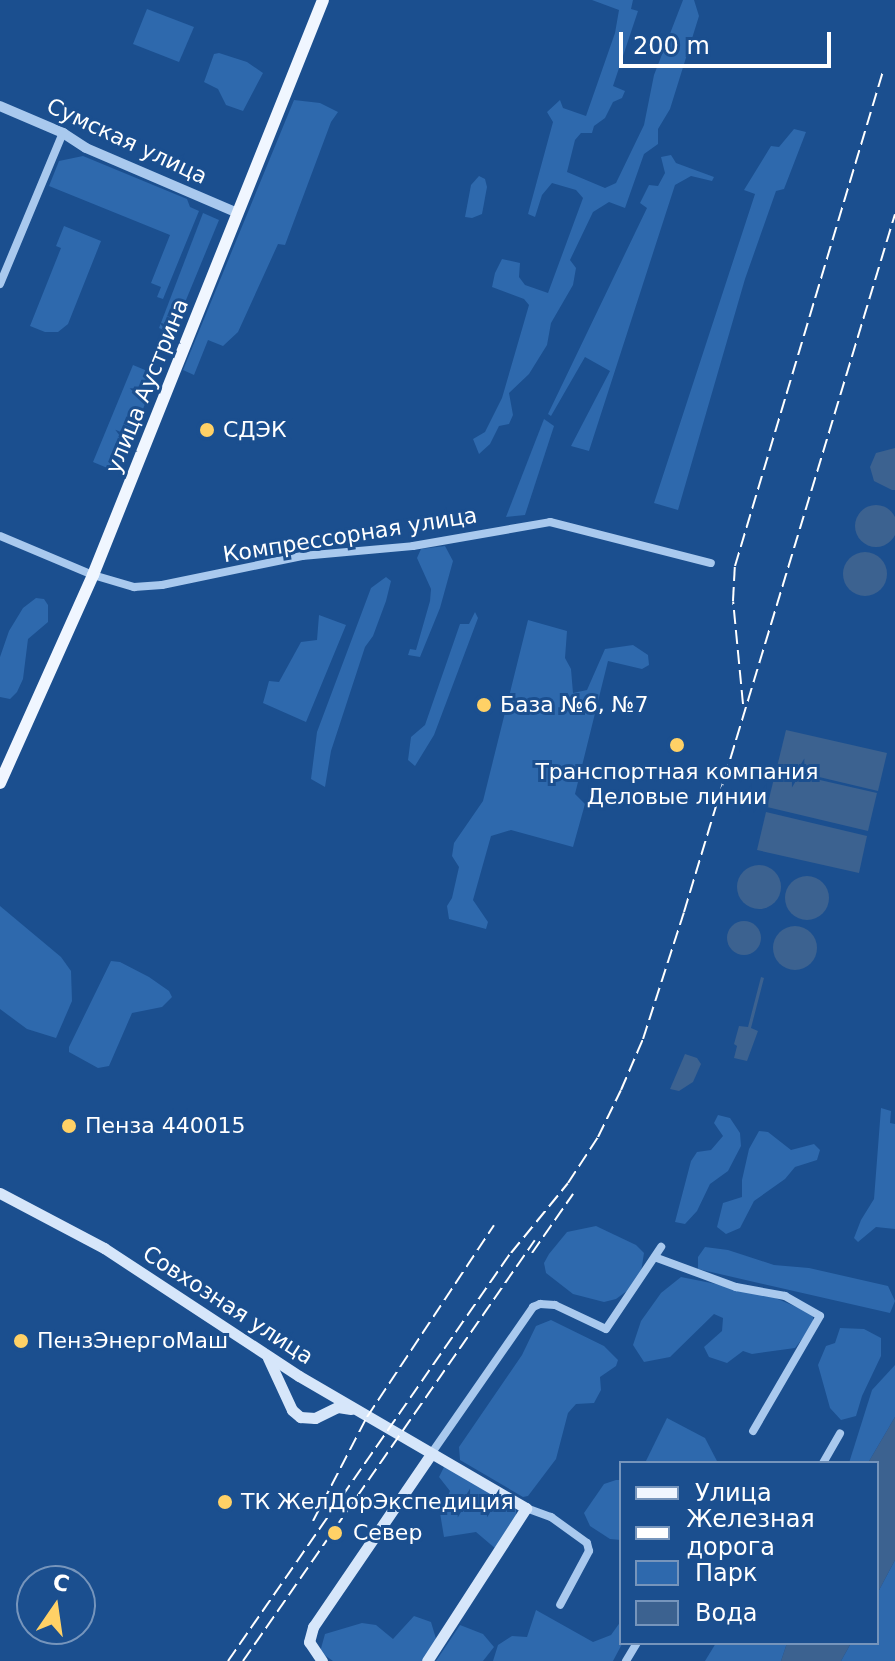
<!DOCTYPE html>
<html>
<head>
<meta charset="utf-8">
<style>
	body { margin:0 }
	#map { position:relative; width:895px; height:1661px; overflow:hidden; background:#1b4f8f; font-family:"DejaVu Sans",sans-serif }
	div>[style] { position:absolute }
	.green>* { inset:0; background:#2e69ad }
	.water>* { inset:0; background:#3c6290 }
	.round { border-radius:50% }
	.minor>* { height:8px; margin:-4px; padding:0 4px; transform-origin:4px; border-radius:4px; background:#a9c9ee }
	.tertiary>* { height:10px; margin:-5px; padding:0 5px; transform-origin:5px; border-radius:5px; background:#a9c9ee }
	.secondary>* { height:11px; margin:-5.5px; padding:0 5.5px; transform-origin:5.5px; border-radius:5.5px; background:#d6e6fa }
	.primary>* { height:12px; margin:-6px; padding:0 6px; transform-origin:6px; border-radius:6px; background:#f0f6ff }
	.rail>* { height:2px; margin-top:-1px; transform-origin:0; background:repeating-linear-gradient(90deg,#fff 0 14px,transparent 0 20px) }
	.dots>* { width:22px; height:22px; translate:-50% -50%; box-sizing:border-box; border:4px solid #1b4f8f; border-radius:50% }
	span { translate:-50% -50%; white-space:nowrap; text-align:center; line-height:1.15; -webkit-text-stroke:6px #1b4f8f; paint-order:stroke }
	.street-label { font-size:22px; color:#fff }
	.poi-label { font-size:22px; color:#fff }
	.left { translate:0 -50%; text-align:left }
	.legend { position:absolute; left:619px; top:1461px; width:260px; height:184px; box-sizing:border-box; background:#1b4f8f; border:2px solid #7695bc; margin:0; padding:10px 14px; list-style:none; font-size:24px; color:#fff }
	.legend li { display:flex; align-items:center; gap:16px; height:40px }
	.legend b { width:40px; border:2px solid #7695bc }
	.north { position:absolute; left:16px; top:1565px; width:80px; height:80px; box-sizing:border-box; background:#1b4f8f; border:2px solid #7695bc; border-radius:50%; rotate:13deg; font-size:22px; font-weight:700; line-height:32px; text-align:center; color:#fff }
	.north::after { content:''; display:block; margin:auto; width:28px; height:36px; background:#ffd166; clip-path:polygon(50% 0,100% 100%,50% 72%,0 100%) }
	.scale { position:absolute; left:619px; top:32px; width:212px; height:36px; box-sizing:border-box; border:4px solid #fff; border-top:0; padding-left:10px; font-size:24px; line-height:28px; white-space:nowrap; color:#fff; -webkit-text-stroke:6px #1b4f8f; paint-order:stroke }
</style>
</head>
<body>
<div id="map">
	<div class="green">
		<i style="clip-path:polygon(592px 0,633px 0,631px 9px,638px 11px,613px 86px,625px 91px,622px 98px,613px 102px,605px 118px,594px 126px,592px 133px,581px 133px,575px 140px,567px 172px,605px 188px,616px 183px,644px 125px,654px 75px,683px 0,694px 0,699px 16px,670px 109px,658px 129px,658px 144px,644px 154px,625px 208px,609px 202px,593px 212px,570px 260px,576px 268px,573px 285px,551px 323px,547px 345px,529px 374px,509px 393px,513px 415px,509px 424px,499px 426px,490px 444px,479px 454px,473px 439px,485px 432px,502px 398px,529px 305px,524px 299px,492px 287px,495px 273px,502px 259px,520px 263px,519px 277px,525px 285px,548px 293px,583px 198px,576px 190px,552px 183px,542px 195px,535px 217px,528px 214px,553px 122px,547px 112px,560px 100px,563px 108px,586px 116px,615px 33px,619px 10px)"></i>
		<i style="clip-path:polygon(147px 9px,194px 27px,179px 62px,133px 44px)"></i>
		<i style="clip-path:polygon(219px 53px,247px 62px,263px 73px,243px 111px,226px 105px,218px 89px,204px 82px,214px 54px)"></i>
		<i style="clip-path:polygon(294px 100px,320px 103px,338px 112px,331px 122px,285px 245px,278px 244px,238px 332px,223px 346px,208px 340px,194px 375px,183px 370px)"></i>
		<i style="clip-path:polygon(794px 129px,806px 132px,784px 189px,776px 191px,745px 279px,678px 510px,654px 503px,755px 194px,744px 190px,771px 146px,779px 147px)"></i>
		<i style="clip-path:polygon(671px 155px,676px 163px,714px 177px,712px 181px,691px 176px,675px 185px,589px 451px,571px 446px,610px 371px,585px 357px,551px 416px,548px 414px,647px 208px,640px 203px,649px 185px,658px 186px,665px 173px,661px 157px)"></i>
		<i style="clip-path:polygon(83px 156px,187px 199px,190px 207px,199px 211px,163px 299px,157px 297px,161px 287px,151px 283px,170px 235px,49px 186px,59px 161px)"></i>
		<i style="clip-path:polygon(479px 176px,485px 179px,487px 187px,482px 214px,472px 218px,465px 217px,471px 185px)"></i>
		<i style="clip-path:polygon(203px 213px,219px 220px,172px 334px,159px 328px)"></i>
		<i style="clip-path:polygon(64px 226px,101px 241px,68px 324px,58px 332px,45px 332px,30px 326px,61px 248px,56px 246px)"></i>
		<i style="clip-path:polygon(133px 365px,157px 375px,117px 472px,93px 462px)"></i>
		<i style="clip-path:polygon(544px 419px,554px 426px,525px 515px,506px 517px)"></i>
		<i style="clip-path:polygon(445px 546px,453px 561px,440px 608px,420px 657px,408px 655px,410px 649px,416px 650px,430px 601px,431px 589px,417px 558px,421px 549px)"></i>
		<i style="clip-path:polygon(386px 577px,391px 581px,386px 601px,373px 636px,365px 647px,331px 751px,325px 787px,311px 779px,317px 732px,371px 588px)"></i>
		<i style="clip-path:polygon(36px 598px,44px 599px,48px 605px,48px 622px,28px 639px,23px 679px,17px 692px,10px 699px,0 697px,0 657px,9px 631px,23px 608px)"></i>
		<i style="clip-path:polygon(475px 612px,478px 618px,434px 735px,415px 766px,408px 760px,411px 737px,425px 725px,460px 624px,469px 624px)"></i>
		<i style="clip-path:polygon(319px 615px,346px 625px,306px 722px,263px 703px,269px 681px,279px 682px,301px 642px,317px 640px)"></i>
		<i style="clip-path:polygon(528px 620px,567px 631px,565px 658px,571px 669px,573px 693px,587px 690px,605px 649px,633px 645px,648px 655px,649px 665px,642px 669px,608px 661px,575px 794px,585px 804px,573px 847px,511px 830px,491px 836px,473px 900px,488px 922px,486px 929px,449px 919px,447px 906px,452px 898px,459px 867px,452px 856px,454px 843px,483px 801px)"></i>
		<i style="clip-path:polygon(0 906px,61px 957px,71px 971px,72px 1001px,56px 1038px,27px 1029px,0 1009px)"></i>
		<i style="clip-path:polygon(111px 961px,120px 962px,149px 977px,169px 991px,172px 997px,162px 1007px,132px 1013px,109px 1066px,98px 1068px,69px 1052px,69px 1047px)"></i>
		<i style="clip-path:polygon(881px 1108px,891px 1111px,890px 1123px,895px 1124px,895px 1229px,876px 1227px,858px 1242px,854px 1238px,861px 1220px,874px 1199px)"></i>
		<i style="clip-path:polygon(718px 1115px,730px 1118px,740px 1133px,741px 1146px,728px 1171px,710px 1184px,697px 1211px,685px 1224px,675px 1222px,691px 1161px,697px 1152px,711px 1150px,723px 1136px,714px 1123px)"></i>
		<i style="clip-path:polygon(759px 1131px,768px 1132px,791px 1150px,814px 1144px,820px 1150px,817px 1160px,795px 1167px,785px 1179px,754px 1201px,740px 1228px,726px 1234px,717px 1227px,723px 1203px,742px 1197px,742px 1180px,749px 1149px)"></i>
		<i style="clip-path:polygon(596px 1226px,636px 1245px,644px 1253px,641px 1272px,631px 1288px,616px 1299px,604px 1302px,573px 1294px,546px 1273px,544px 1263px,549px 1254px,567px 1232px)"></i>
		<i style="clip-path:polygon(705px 1247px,728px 1250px,774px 1265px,809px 1268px,888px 1286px,895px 1301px,890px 1313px,698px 1269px,698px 1257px)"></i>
		<i style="clip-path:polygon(681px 1277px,766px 1294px,813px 1314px,813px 1325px,795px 1348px,752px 1354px,743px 1351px,727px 1363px,709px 1357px,704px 1347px,722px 1331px,723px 1318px,714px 1314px,670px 1357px,644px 1362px,633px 1345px,641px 1321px,661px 1293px)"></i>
		<i style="clip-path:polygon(551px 1320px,604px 1346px,618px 1360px,616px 1366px,600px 1377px,601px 1390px,594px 1403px,576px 1404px,568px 1413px,556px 1459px,528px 1496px,523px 1497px,460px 1460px,459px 1447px,522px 1355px,536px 1326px)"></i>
		<i style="clip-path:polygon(840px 1328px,864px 1329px,881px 1338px,881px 1356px,862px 1396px,856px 1416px,841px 1420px,830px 1408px,818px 1365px,826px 1346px,835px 1343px)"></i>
		<i style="clip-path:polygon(895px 1365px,895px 1417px,868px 1463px,849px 1463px,872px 1390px)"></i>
		<i style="clip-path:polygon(667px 1418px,705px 1438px,718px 1463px,645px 1463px)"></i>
		<i style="clip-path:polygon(445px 1465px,516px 1507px,516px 1521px,496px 1549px,476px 1532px,444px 1537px,440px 1513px,450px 1491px,439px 1477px)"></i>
		<i style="clip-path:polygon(616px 1480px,621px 1480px,621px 1540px,610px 1539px,590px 1526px,584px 1513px,604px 1484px)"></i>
		<i style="clip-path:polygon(895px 1560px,895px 1661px,841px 1661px,851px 1643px,877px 1643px,877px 1594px)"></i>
		<i style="clip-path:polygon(536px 1610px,593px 1642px,611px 1635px,621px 1621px,622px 1644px,613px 1661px,493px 1661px,498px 1645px,512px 1636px,527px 1637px)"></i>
		<i style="clip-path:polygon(414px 1616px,431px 1622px,437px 1642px,423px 1661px,333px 1661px,320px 1652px,325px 1634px,362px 1623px,376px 1625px,393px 1639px)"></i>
		<i style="clip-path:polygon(460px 1625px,483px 1634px,494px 1647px,483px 1661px,436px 1661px)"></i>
		<i style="clip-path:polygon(716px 1643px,787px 1643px,781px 1661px,705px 1661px)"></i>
	</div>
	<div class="water">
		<i style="clip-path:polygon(895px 448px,895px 490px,892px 490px,874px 481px,870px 467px,876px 453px)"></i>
		<i class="round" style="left:855px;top:505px;width:42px;height:42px"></i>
		<i class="round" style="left:843px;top:552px;width:44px;height:44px"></i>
		<i style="clip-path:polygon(786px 730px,887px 753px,878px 791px,777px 767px)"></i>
		<i style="clip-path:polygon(776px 770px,877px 793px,868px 831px,767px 807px)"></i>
		<i style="clip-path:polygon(766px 812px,867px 836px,859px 873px,757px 850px)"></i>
		<i class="round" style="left:737px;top:865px;width:44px;height:44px"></i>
		<i class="round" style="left:785px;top:876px;width:44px;height:44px"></i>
		<i class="round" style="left:727px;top:921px;width:34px;height:34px"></i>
		<i class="round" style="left:773px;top:926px;width:44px;height:44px"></i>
		<i style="clip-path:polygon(761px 977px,764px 978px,751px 1028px,758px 1031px,747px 1061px,734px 1058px,737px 1046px,734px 1044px,739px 1026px,748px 1027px)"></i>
		<i style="clip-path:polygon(685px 1054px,697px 1058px,701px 1064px,693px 1082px,679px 1091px,670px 1089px)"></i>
		<i style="clip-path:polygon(895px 1417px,895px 1560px,877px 1594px,877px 1463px,868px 1463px)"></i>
		<i style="clip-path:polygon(787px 1643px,851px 1643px,841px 1661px,781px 1661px)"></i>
	</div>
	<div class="minor">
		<i style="left:0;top:284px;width:164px;rotate:-67.4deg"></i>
		<i style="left:0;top:536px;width:101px;rotate:22.8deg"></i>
		<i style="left:93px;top:575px;width:43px;rotate:16.3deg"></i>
		<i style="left:134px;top:587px;width:28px;rotate:-4deg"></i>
		<i style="left:162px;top:585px;width:143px;rotate:-11.7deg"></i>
		<i style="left:302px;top:556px;width:111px;rotate:-5.1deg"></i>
		<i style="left:413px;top:546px;width:139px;rotate:-9.9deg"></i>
		<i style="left:550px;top:522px;width:166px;rotate:14.3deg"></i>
		<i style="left:657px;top:1258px;width:84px;rotate:20.2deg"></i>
		<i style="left:736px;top:1287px;width:50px;rotate:10.4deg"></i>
		<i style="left:785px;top:1296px;width:40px;rotate:29.7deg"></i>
		<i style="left:820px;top:1316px;width:133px;rotate:120.2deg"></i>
		<i style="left:431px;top:1454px;width:179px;rotate:-55.2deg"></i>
		<i style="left:533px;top:1307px;width:8px;rotate:-23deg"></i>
		<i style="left:540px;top:1304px;width:15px;rotate:4deg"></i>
		<i style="left:555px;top:1305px;width:56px;rotate:25.2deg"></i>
		<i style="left:606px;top:1329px;width:99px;rotate:-56.1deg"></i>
		<i style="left:823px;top:1463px;width:34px;rotate:-60deg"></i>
		<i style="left:526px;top:1508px;width:27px;rotate:20deg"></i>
		<i style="left:551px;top:1517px;width:44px;rotate:35.8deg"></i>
		<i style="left:587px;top:1543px;width:8px;rotate:76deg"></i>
		<i style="left:589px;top:1551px;width:61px;rotate:118.2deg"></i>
		<i style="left:626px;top:1661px;width:21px;rotate:-59deg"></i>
	</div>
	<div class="tertiary">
		<i style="left:0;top:106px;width:69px;rotate:23.2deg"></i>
		<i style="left:63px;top:133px;width:27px;rotate:33deg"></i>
		<i style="left:86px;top:148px;width:165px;rotate:23.2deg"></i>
	</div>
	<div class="secondary">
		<i style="left:0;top:1193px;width:118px;rotate:27.9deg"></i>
		<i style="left:104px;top:1248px;width:233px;rotate:33.3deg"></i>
		<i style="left:299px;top:1376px;width:263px;rotate:30.2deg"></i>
		<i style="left:526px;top:1508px;width:182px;rotate:122.9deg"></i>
		<i style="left:268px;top:1358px;width:57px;rotate:65.2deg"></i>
		<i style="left:292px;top:1410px;width:11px;rotate:41deg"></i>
		<i style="left:300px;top:1417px;width:15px;rotate:4deg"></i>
		<i style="left:315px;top:1418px;width:25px;rotate:-26deg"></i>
		<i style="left:338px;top:1407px;width:13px;rotate:9deg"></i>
		<i style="left:322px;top:1661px;width:23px;rotate:-124deg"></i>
		<i style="left:309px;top:1642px;width:16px;rotate:-75deg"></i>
		<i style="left:313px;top:1627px;width:209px;rotate:-55.7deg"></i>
	</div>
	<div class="primary">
		<i style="left:0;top:783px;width:228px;rotate:-65.9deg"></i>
		<i style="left:93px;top:575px;width:619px;rotate:-68.2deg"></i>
	</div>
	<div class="rail">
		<i style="left:743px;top:704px;width:103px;rotate:-95.5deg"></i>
		<i style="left:733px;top:601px;width:35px;rotate:-87deg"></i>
		<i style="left:735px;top:566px;width:517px;rotate:-73.35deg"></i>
		<i style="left:532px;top:1253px;width:72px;rotate:-55.2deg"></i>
		<i style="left:313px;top:1521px;width:117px;rotate:-62.6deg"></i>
		<i style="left:367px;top:1417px;width:230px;rotate:-56.5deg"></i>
		<i style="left:228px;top:1661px;width:497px;rotate:-55.3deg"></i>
		<i style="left:511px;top:1253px;width:90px;rotate:-50.8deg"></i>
		<i style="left:568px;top:1183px;width:55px;rotate:-56.9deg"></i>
		<i style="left:598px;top:1137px;width:52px;rotate:-63.9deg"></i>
		<i style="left:621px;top:1090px;width:56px;rotate:-66.7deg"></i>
		<i style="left:643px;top:1039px;width:133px;rotate:-72.1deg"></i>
		<i style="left:684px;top:912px;width:729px;rotate:-73.18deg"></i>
		<i style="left:243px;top:1661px;width:512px;rotate:-55.26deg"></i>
	</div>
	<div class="dots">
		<i style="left:207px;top:430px;background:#ffd166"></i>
		<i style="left:484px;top:705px;background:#ffd166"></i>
		<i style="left:677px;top:745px;background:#ffd166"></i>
		<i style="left:69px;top:1126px;background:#ffd166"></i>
		<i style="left:21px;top:1341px;background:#ffd166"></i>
		<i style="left:225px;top:1502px;background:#ffd166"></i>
		<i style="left:335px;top:1533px;background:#ffd166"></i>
	</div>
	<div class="street-label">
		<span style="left:127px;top:141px;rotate:25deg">Сумская улица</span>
		<span style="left:147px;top:386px;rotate:-68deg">улица Аустрина</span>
		<span style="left:350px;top:535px;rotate:-9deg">Компрессорная улица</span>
		<span style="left:228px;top:1305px;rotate:33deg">Совхозная улица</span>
	</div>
	<div class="poi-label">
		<span class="left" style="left:223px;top:430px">СДЭК</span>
		<span class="left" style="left:500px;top:705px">База №6, №7</span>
		<span style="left:677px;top:784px">Транспортная компания<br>Деловые линии</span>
		<span class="left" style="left:85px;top:1126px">Пенза 440015</span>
		<span class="left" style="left:37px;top:1341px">ПензЭнергоМаш</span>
		<span class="left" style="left:241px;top:1502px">ТК ЖелДорЭкспедиция</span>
		<span class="left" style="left:353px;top:1533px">Север</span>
	</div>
	<ul class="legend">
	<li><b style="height:10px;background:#f0f6ff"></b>Улица</li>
	<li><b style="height:10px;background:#fff"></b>Железная дорога</li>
	<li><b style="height:22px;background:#2e69ad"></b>Парк</li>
	<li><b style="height:22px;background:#3c6290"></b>Вода</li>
	</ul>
	<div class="north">С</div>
	<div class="scale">200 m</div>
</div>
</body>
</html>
